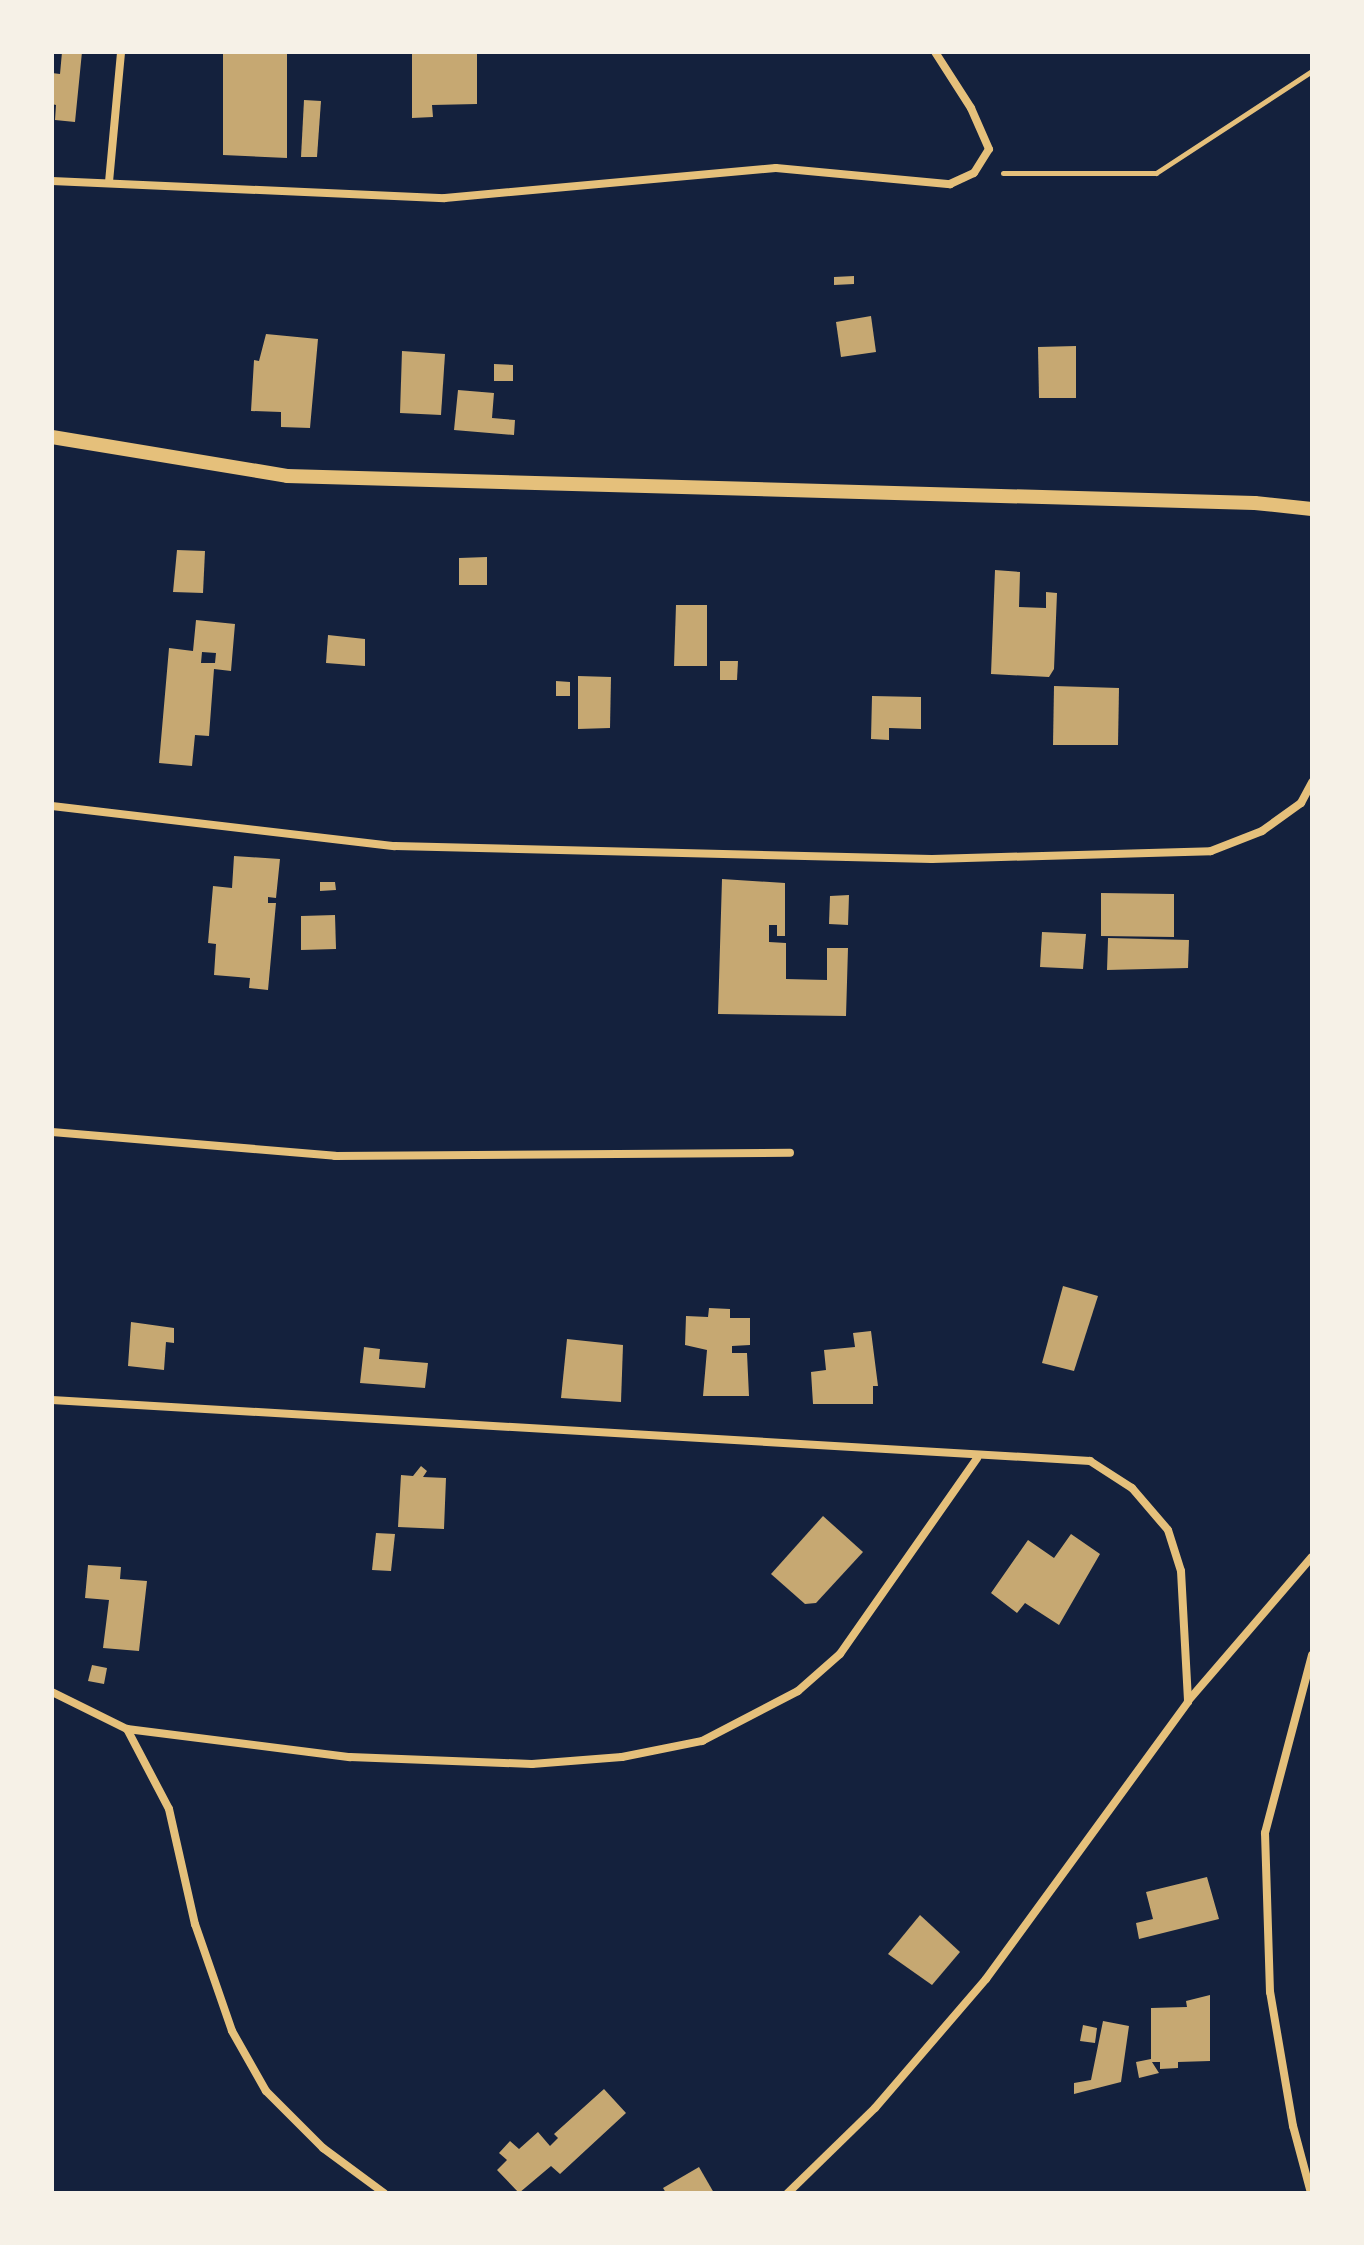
<!DOCTYPE html>
<html>
<head>
<meta charset="utf-8">
<style>
	body { margin:0 }
	#map { position:relative; width:1364px; height:2245px; overflow:hidden; background:#14213d; font-family:Mulish,sans-serif }
	div>[style] { position:absolute }
	.building>* { inset:0; background:#c6a872 }
	.path>* { height:5px; margin:-2.5px; padding:0 2.5px; transform-origin:2.5px; border-radius:2.5px; background:#e5c07b }
	.minor>* { height:8px; margin:-4px; padding:0 4px; transform-origin:4px; border-radius:4px; background:#e5c07b }
	.tertiary>* { height:14px; margin:-7px; padding:0 7px; transform-origin:7px; border-radius:7px; background:#e5c07b }
	span { translate:-50% -50%; white-space:nowrap; text-align:center; line-height:1.15; -webkit-text-stroke:7px #f6f1e7; paint-order:stroke }
	.frame { position:absolute; inset:0; border:54px solid #f6f1e7; pointer-events:none }
</style>
</head>
<body>
<div id="map">
	<div class="building">
		<i style="clip-path:polygon(62px 52px,82px 52px,75px 122px,55px 120px,56px 105px,52px 104px,52px 73px,60px 74px)"></i>
		<i style="clip-path:polygon(223px 52px,287px 52px,287px 158px,223px 155px)"></i>
		<i style="clip-path:polygon(412px 52px,477px 52px,477px 104px,432px 105px,433px 117px,412px 118px)"></i>
		<i style="clip-path:polygon(304px 100px,321px 101px,317px 157px,301px 157px)"></i>
		<i style="clip-path:polygon(854px 276px,854px 284px,834px 285px,834px 277px)"></i>
		<i style="clip-path:polygon(871px 316px,876px 352px,841px 357px,836px 322px)"></i>
		<i style="clip-path:polygon(266px 334px,318px 339px,310px 428px,281px 427px,281px 412px,251px 411px,254px 360px,259px 361px)"></i>
		<i style="clip-path:polygon(1076px 346px,1076px 398px,1039px 398px,1038px 347px)"></i>
		<i style="clip-path:polygon(402px 351px,445px 354px,441px 415px,400px 413px)"></i>
		<i style="clip-path:polygon(494px 364px,513px 365px,513px 381px,494px 381px)"></i>
		<i style="clip-path:polygon(458px 390px,494px 393px,492px 418px,515px 420px,514px 435px,454px 430px)"></i>
		<i style="clip-path:polygon(177px 550px,205px 551px,203px 593px,173px 592px)"></i>
		<i style="clip-path:polygon(487px 557px,487px 585px,459px 585px,459px 558px)"></i>
		<i style="clip-path:polygon(995px 570px,1020px 572px,1019px 607px,1046px 608px,1046px 592px,1057px 593px,1054px 669px,1049px 677px,991px 674px)"></i>
		<i style="clip-path:polygon(676px 605px,707px 605px,707px 666px,674px 666px)"></i>
		<i style="clip-path:polygon(evenodd,196px 620px,235px 624px,231px 671px,214px 669px,209px 736px,195px 735px,192px 766px,159px 763px,169px 648px,193px 651px,196px 620px,202px 652px,216px 653px,215px 663px,201px 663px,202px 652px)"></i>
		<i style="clip-path:polygon(328px 635px,365px 639px,365px 666px,326px 663px)"></i>
		<i style="clip-path:polygon(720px 661px,738px 661px,737px 680px,720px 680px)"></i>
		<i style="clip-path:polygon(578px 676px,611px 677px,610px 728px,578px 729px)"></i>
		<i style="clip-path:polygon(556px 681px,570px 682px,570px 696px,556px 696px)"></i>
		<i style="clip-path:polygon(1054px 686px,1119px 688px,1118px 745px,1053px 745px)"></i>
		<i style="clip-path:polygon(872px 696px,921px 697px,921px 729px,889px 728px,889px 740px,871px 739px)"></i>
		<i style="clip-path:polygon(234px 856px,280px 859px,276px 898px,268px 897px,268px 903px,276px 903px,268px 990px,249px 988px,250px 978px,214px 975px,216px 944px,208px 943px,213px 886px,232px 888px)"></i>
		<i style="clip-path:polygon(722px 879px,785px 883px,785px 936px,777px 936px,777px 925px,769px 925px,769px 942px,786px 943px,786px 979px,827px 980px,827px 948px,848px 948px,846px 1016px,718px 1014px)"></i>
		<i style="clip-path:polygon(320px 882px,335px 882px,336px 890px,320px 891px)"></i>
		<i style="clip-path:polygon(1101px 893px,1174px 894px,1174px 937px,1101px 936px)"></i>
		<i style="clip-path:polygon(849px 895px,848px 925px,829px 924px,830px 896px)"></i>
		<i style="clip-path:polygon(335px 915px,336px 949px,301px 950px,301px 916px)"></i>
		<i style="clip-path:polygon(1042px 932px,1086px 934px,1083px 969px,1040px 967px)"></i>
		<i style="clip-path:polygon(1108px 938px,1189px 940px,1188px 968px,1107px 970px)"></i>
		<i style="clip-path:polygon(1063px 1286px,1098px 1296px,1074px 1371px,1042px 1363px)"></i>
		<i style="clip-path:polygon(709px 1308px,730px 1309px,730px 1318px,750px 1318px,750px 1345px,732px 1346px,732px 1353px,747px 1353px,749px 1396px,703px 1396px,707px 1350px,685px 1345px,686px 1316px,708px 1317px)"></i>
		<i style="clip-path:polygon(131px 1322px,174px 1328px,174px 1343px,166px 1342px,164px 1370px,128px 1366px)"></i>
		<i style="clip-path:polygon(871px 1331px,878px 1386px,873px 1386px,873px 1404px,813px 1404px,811px 1372px,826px 1370px,824px 1350px,855px 1347px,853px 1333px)"></i>
		<i style="clip-path:polygon(567px 1339px,623px 1345px,621px 1402px,561px 1398px)"></i>
		<i style="clip-path:polygon(364px 1347px,380px 1349px,379px 1359px,428px 1363px,425px 1388px,360px 1383px)"></i>
		<i style="clip-path:polygon(421px 1466px,427px 1471px,423px 1477px,446px 1478px,444px 1529px,398px 1527px,401px 1475px,413px 1476px)"></i>
		<i style="clip-path:polygon(823px 1516px,863px 1552px,816px 1603px,805px 1604px,771px 1574px)"></i>
		<i style="clip-path:polygon(376px 1533px,395px 1534px,391px 1571px,372px 1570px)"></i>
		<i style="clip-path:polygon(1071px 1534px,1100px 1554px,1059px 1625px,1025px 1603px,1017px 1613px,991px 1593px,1028px 1540px,1054px 1558px)"></i>
		<i style="clip-path:polygon(88px 1565px,121px 1567px,120px 1579px,147px 1581px,139px 1651px,103px 1648px,109px 1600px,85px 1598px)"></i>
		<i style="clip-path:polygon(92px 1665px,107px 1668px,104px 1684px,88px 1681px)"></i>
		<i style="clip-path:polygon(1207px 1877px,1219px 1919px,1139px 1939px,1136px 1923px,1153px 1919px,1146px 1892px)"></i>
		<i style="clip-path:polygon(920px 1915px,960px 1952px,932px 1985px,888px 1954px)"></i>
		<i style="clip-path:polygon(1210px 1995px,1210px 2061px,1178px 2062px,1178px 2068px,1160px 2069px,1160px 2062px,1152px 2062px,1159px 2073px,1139px 2078px,1136px 2062px,1151px 2059px,1151px 2008px,1187px 2007px,1186px 2001px)"></i>
		<i style="clip-path:polygon(1103px 2021px,1129px 2026px,1121px 2082px,1074px 2094px,1074px 2083px,1091px 2080px)"></i>
		<i style="clip-path:polygon(1083px 2025px,1097px 2028px,1095px 2043px,1080px 2041px)"></i>
		<i style="clip-path:polygon(604px 2089px,626px 2113px,560px 2174px,551px 2166px,519px 2193px,497px 2170px,507px 2160px,499px 2153px,510px 2141px,519px 2149px,538px 2132px,550px 2146px,558px 2138px,554px 2134px)"></i>
		<i style="clip-path:polygon(699px 2167px,714px 2193px,666px 2193px,663px 2188px)"></i>
	</div>
	<div class="path">
		<i style="left:1003px;top:173px;width:153px"></i>
		<i style="left:1156px;top:173px;width:186px;rotate:-33.2deg"></i>
	</div>
	<div class="minor">
		<i style="left:52px;top:181px;width:393px;rotate:2.5deg"></i>
		<i style="left:445px;top:198px;width:332px;rotate:-5.2deg"></i>
		<i style="left:776px;top:168px;width:175px;rotate:5.3deg"></i>
		<i style="left:950px;top:184px;width:26px;rotate:-25deg"></i>
		<i style="left:974px;top:173px;width:28px;rotate:-58deg"></i>
		<i style="left:989px;top:149px;width:45px;rotate:-113.7deg"></i>
		<i style="left:971px;top:108px;width:67px;rotate:-122.7deg"></i>
		<i style="left:109px;top:182px;width:131px;rotate:-84.7deg"></i>
		<i style="left:52px;top:806px;width:345px;rotate:6.7deg"></i>
		<i style="left:395px;top:846px;width:537px;rotate:1.39deg"></i>
		<i style="left:932px;top:859px;width:279px;rotate:-1.6deg"></i>
		<i style="left:1211px;top:851px;width:55px;rotate:-21.4deg"></i>
		<i style="left:1262px;top:831px;width:48px;rotate:-35.7deg"></i>
		<i style="left:1301px;top:803px;width:24px;rotate:-62deg"></i>
		<i style="left:52px;top:1132px;width:284px;rotate:4.8deg"></i>
		<i style="left:335px;top:1156px;width:455px;rotate:-0.4deg"></i>
		<i style="left:52px;top:1400px;width:1040px;rotate:3.36deg"></i>
		<i style="left:1090px;top:1461px;width:50px;rotate:32.7deg"></i>
		<i style="left:1132px;top:1488px;width:55px;rotate:49.4deg"></i>
		<i style="left:1168px;top:1530px;width:43px;rotate:72.4deg"></i>
		<i style="left:1181px;top:1571px;width:131px;rotate:86.9deg"></i>
		<i style="left:1188px;top:1702px;width:343px;rotate:126.1deg"></i>
		<i style="left:986px;top:1979px;width:170px;rotate:130.7deg"></i>
		<i style="left:875px;top:2108px;width:122px;rotate:135.7deg"></i>
		<i style="left:52px;top:1692px;width:84px;rotate:26.3deg"></i>
		<i style="left:127px;top:1729px;width:225px;rotate:7.2deg"></i>
		<i style="left:350px;top:1757px;width:182px;rotate:2.2deg"></i>
		<i style="left:532px;top:1764px;width:90px;rotate:-4.4deg"></i>
		<i style="left:622px;top:1757px;width:82px;rotate:-11.3deg"></i>
		<i style="left:702px;top:1741px;width:108px;rotate:-27.5deg"></i>
		<i style="left:798px;top:1691px;width:56px;rotate:-41.4deg"></i>
		<i style="left:840px;top:1654px;width:239px;rotate:-55deg"></i>
		<i style="left:1188px;top:1701px;width:190px;rotate:-49.3deg"></i>
		<i style="left:127px;top:1729px;width:90px;rotate:62.3deg"></i>
		<i style="left:169px;top:1809px;width:118px;rotate:77.3deg"></i>
		<i style="left:195px;top:1924px;width:113px;rotate:70.9deg"></i>
		<i style="left:232px;top:2031px;width:69px;rotate:60.5deg"></i>
		<i style="left:266px;top:2091px;width:81px;rotate:45deg"></i>
		<i style="left:323px;top:2148px;width:76px;rotate:36.4deg"></i>
		<i style="left:1311px;top:2193px;width:69px;rotate:-105deg"></i>
		<i style="left:1293px;top:2126px;width:136px;rotate:-99.7deg"></i>
		<i style="left:1270px;top:1992px;width:159px;rotate:-91.8deg"></i>
		<i style="left:1265px;top:1833px;width:184px;rotate:-75.2deg"></i>
	</div>
	<div class="tertiary">
		<i style="left:52px;top:437px;width:238px;rotate:9.4deg"></i>
		<i style="left:287px;top:476px;width:968px;rotate:1.6deg"></i>
		<i style="left:1255px;top:503px;width:57px;rotate:6deg"></i>
	</div>
	<div class="frame"></div>
</div>
</body>
</html>
